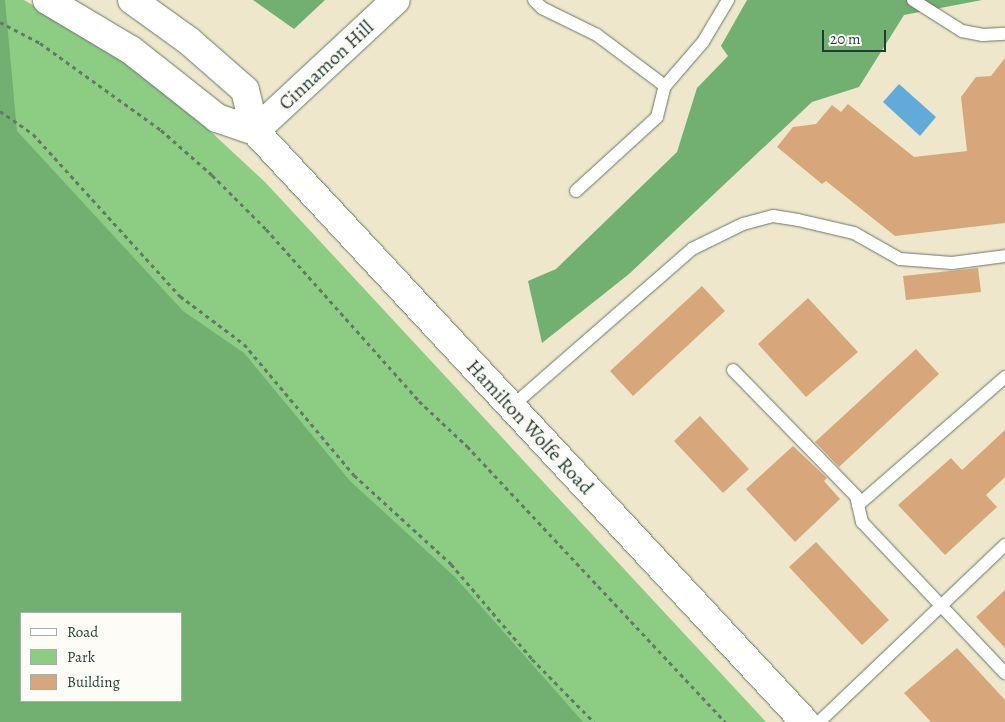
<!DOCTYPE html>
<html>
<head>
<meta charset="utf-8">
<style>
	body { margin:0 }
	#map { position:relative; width:1005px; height:722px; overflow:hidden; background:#eee7cb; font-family:Alegreya,serif }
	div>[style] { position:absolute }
	.green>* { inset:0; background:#8ccc83 }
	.forest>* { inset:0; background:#71b071 }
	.water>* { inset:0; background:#62aad9 }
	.building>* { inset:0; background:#d7a77b }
	.path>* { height:3px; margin-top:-1.5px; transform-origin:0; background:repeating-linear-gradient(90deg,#677869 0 4px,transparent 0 8px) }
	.roads { filter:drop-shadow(0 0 1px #677869) drop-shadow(0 0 1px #677869) }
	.service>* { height:12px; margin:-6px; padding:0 6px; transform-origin:6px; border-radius:6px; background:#fff }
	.tertiary>* { height:28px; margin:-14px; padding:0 14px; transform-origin:14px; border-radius:14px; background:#fff }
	span { translate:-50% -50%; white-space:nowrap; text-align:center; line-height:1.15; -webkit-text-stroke:5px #fdfcf7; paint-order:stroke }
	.street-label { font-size:20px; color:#1f3d34 }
	.legend { position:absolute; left:20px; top:612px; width:162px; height:90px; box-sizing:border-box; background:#fdfcf7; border:1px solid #a4b0a9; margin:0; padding:6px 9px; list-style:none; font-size:15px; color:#1f3d34 }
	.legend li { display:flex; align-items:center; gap:10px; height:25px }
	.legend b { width:25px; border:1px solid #a4b0a9 }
	.scale { position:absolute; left:822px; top:30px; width:64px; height:22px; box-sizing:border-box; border:2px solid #1f3d34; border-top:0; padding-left:6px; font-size:15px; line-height:18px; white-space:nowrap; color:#1f3d34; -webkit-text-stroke:4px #fdfcf7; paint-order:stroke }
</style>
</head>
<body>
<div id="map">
	<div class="green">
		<i style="clip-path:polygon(evenodd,0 0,24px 0,106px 49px,194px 116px,265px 182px,766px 722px,0 722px,0 0,21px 613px,181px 613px,181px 701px,21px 701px,21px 613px)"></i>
	</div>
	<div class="forest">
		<i style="clip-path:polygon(evenodd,0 0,5px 0,17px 131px,183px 311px,244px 353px,350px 481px,455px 577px,583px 722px,0 722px,0 0,21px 613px,181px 613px,181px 701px,21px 701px,21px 613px)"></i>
		<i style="clip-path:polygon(253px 0,325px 0,294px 29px)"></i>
		<i style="clip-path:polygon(747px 0,982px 0,904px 15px,859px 87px,812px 102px,629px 274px,542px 343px,528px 281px,556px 269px,677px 152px,697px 88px,728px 56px,721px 46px)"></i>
	</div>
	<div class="water">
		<i style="clip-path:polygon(899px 84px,936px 117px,920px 136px,883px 102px)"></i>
	</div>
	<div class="building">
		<i style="clip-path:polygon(1005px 58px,1005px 223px,895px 236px,826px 181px,822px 184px,777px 147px,793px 127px,816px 124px,832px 105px,841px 112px,848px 104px,914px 157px,967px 151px,961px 97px,976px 77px,991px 76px)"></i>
		<i style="clip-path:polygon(978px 268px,981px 292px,906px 300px,903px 276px)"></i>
		<i style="clip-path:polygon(702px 286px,725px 311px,633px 396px,610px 371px)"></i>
		<i style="clip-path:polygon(808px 298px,858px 352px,806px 397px,758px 344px)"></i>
		<i style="clip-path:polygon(916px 349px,939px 374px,839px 467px,815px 442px)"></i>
		<i style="clip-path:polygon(700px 416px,749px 469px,723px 493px,674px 441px)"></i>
		<i style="clip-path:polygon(1005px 430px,1005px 477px,986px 495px,997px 507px,945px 555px,898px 505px,951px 458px,962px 470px)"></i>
		<i style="clip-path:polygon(793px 446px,827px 478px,824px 481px,840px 499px,795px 542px,746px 489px)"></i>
		<i style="clip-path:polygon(816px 542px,889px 620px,862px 645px,789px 567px)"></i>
		<i style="clip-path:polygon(1005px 590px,1005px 648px,976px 617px)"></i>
		<i style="clip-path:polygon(957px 648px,1005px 700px,1005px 722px,931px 722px,904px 693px)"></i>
	</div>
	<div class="path">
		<i style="left:0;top:22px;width:45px;rotate:27.7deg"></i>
		<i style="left:40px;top:43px;width:149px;rotate:35.7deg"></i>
		<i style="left:161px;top:130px;width:68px;rotate:41.4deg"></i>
		<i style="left:212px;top:175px;width:76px;rotate:45deg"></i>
		<i style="left:266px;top:229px;width:230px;rotate:48.3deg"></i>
		<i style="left:419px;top:401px;width:66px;rotate:43.2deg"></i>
		<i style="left:467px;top:446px;width:378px;rotate:46.9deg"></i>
		<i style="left:0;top:111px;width:40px;rotate:34.9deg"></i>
		<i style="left:33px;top:134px;width:219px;rotate:47.8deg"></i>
		<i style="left:180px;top:296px;width:80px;rotate:36.9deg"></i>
		<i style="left:244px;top:344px;width:171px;rotate:50deg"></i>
		<i style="left:354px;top:475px;width:132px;rotate:42.5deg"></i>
		<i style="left:451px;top:564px;width:125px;rotate:49.5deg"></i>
		<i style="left:532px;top:659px;width:88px;rotate:45.5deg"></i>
	</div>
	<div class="roads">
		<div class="service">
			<i style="left:534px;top:0;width:11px;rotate:45deg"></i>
			<i style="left:542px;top:8px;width:61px;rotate:26.1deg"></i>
			<i style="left:597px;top:35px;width:85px;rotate:36.9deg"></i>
			<i style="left:665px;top:86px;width:58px;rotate:-49.2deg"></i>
			<i style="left:703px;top:42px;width:49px;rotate:-59.2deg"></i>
			<i style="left:913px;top:0;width:58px;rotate:32.3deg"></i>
			<i style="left:962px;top:31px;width:21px;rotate:11deg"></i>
			<i style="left:983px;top:35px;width:22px;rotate:-3deg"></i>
			<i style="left:576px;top:191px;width:110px;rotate:-42.4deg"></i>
			<i style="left:657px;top:117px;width:32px;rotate:-76deg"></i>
			<i style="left:733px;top:370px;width:176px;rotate:45.7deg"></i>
			<i style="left:856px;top:496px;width:27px;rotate:77deg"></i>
			<i style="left:862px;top:522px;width:208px;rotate:46.6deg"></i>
			<i style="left:511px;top:407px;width:240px;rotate:-41.1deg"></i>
			<i style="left:692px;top:249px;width:57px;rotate:-26.1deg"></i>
			<i style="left:743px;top:224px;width:31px;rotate:-15deg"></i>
			<i style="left:773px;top:216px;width:25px;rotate:9deg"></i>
			<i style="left:798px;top:220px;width:57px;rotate:13.1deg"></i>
			<i style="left:854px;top:233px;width:53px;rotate:29.5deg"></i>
			<i style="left:900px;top:259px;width:52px;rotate:4.4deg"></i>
			<i style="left:952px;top:263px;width:53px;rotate:-7.5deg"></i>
			<i style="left:858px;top:505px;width:195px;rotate:-41deg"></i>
			<i style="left:819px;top:722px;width:257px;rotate:-43.6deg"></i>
		</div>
		<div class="tertiary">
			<i style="left:47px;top:0;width:98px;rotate:30.8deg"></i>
			<i style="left:131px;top:50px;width:110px;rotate:38.3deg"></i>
			<i style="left:217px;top:118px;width:40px;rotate:18.9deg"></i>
			<i style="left:255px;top:131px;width:807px;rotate:47.06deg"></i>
			<i style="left:132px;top:0;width:70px;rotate:35.7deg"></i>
			<i style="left:189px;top:41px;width:74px;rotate:41.2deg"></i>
			<i style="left:245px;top:90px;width:42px;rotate:76.3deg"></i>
			<i style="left:255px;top:131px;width:192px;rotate:-42.9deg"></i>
		</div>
	</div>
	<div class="street-label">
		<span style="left:326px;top:65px;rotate:-43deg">Cinnamon Hill</span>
		<span style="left:530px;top:427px;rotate:47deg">Hamilton Wolfe Road</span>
	</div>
	<ul class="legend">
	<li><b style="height:6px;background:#fff"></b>Road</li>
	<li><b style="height:14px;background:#8ccc83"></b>Park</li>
	<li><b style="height:14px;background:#d7a77b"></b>Building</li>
	</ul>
	<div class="scale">20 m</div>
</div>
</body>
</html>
